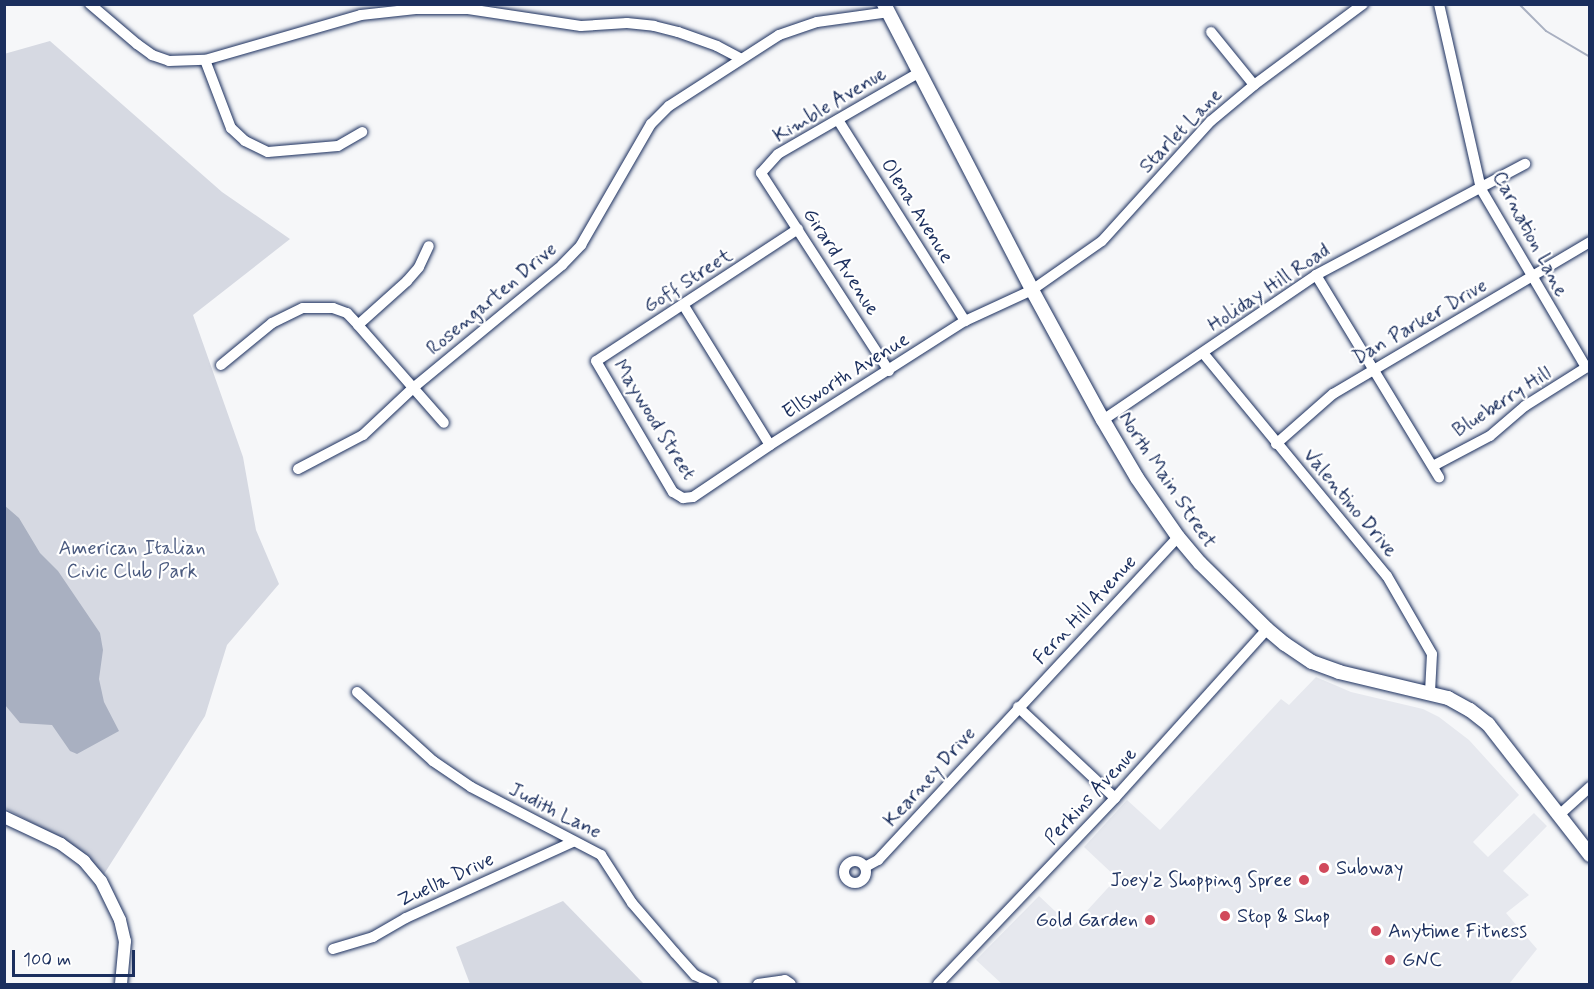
<!DOCTYPE html>
<html>
<head>
<meta charset="utf-8">
<style>
	body { margin:0 }
	#map { position:relative; width:1594px; height:989px; overflow:hidden; background:#f6f7f9; font-family:Mynerve,sans-serif }
	div>[style] { position:absolute }
	.built>* { inset:0; background:#e6e8ee }
	.green>* { inset:0; background:#d6d9e2 }
	.water>* { inset:0; background:#a9b0c1 }
	.stream>* { height:2px; margin:-1px; padding:0 1px; transform-origin:1px; border-radius:1px; background:#a9b0c1 }
	.roads { filter:drop-shadow(0 0 2px #1b2f5e) drop-shadow(0 0 2px #1b2f5e) }
	.minor>* { height:10px; margin:-5px; padding:0 5px; transform-origin:5px; border-radius:5px; background:#fff }
	.minor>.ring { margin:-5px; padding:0; box-sizing:content-box; background:none; border:10px solid #fff; border-radius:50% }
	.tertiary>* { height:12px; margin:-6px; padding:0 6px; transform-origin:6px; border-radius:6px; background:#fff }
	.secondary>* { height:14px; margin:-7px; padding:0 7px; transform-origin:7px; border-radius:7px; background:#fff }
	.dots>* { width:16px; height:16px; translate:-50% -50%; box-sizing:border-box; border:3px solid #fff; border-radius:50% }
	span { translate:-50% -50%; white-space:nowrap; text-align:center; line-height:1.15; -webkit-text-stroke:4.5px #fff; paint-order:stroke }
	.street-label { font-size:20px; color:#1b2f5e }
	.park-label { font-size:20px; color:#4a5a7f }
	.poi-label { font-size:20px; color:#1b2f5e }
	.left { translate:0 -50%; text-align:left }
	.right { translate:-100% -50%; text-align:right }
	.frame { position:absolute; inset:0; border:6px solid #1b2f5e; pointer-events:none }
	.scale { position:absolute; left:12px; top:950px; width:123px; height:27px; box-sizing:border-box; border:3px solid #1b2f5e; border-top:0; padding-left:8px; font-size:18px; line-height:21px; white-space:nowrap; color:#1b2f5e; -webkit-text-stroke:4px #fff; paint-order:stroke }
</style>
</head>
<body>
<div id="map">
	<div class="built">
		<i style="clip-path:polygon(1316px 677px,1351px 692px,1423px 709px,1439px 717px,1469px 740px,1519px 795px,1473px 842px,1488px 857px,1534px 813px,1547px 826px,1503px 871px,1529px 895px,1506px 913px,1537px 949px,1509px 984px,1002px 984px,976px 960px,1039px 896px,1072px 927px,1117px 878px,1084px 847px,1127px 800px,1160px 830px,1281px 699px,1289px 705px)"></i>
	</div>
	<div class="green">
		<i style="clip-path:polygon(50px 41px,222px 192px,290px 239px,193px 315px,243px 457px,256px 530px,279px 584px,227px 645px,205px 716px,104px 874px,62px 839px,5px 808px,4px 54px)"></i>
		<i style="clip-path:polygon(563px 901px,644px 984px,470px 984px,456px 947px)"></i>
	</div>
	<div class="water">
		<i style="clip-path:polygon(4px 505px,19px 518px,40px 553px,58px 571px,100px 633px,103px 650px,99px 679px,104px 702px,119px 731px,77px 754px,70px 751px,52px 725px,20px 723px,5px 705px)"></i>
	</div>
	<div class="stream">
		<i style="left:1519px;top:4px;width:38px;rotate:45deg"></i>
		<i style="left:1546px;top:31px;width:51px;rotate:30.6deg"></i>
	</div>
	<div class="roads">
		<div class="minor">
			<i style="left:90px;top:4px;width:62px;rotate:40.4deg"></i>
			<i style="left:137px;top:44px;width:19px;rotate:36deg"></i>
			<i style="left:152px;top:55px;width:18px;rotate:19deg"></i>
			<i style="left:169px;top:61px;width:36px;rotate:-2deg"></i>
			<i style="left:205px;top:60px;width:162px;rotate:-16.1deg"></i>
			<i style="left:361px;top:15px;width:55px;rotate:-6.2deg"></i>
			<i style="left:416px;top:9px;width:52px"></i>
			<i style="left:468px;top:9px;width:114px;rotate:8.6deg"></i>
			<i style="left:581px;top:26px;width:46px;rotate:-3.7deg"></i>
			<i style="left:627px;top:23px;width:27px;rotate:6deg"></i>
			<i style="left:654px;top:26px;width:25px;rotate:14deg"></i>
			<i style="left:678px;top:32px;width:41px;rotate:19.7deg"></i>
			<i style="left:717px;top:46px;width:26px;rotate:28deg"></i>
			<i style="left:1439px;top:4px;width:190px;rotate:77.2deg"></i>
			<i style="left:1481px;top:189px;width:207px;rotate:59.5deg"></i>
			<i style="left:1211px;top:32px;width:68px;rotate:50.9deg"></i>
			<i style="left:205px;top:60px;width:73px;rotate:69.1deg"></i>
			<i style="left:231px;top:128px;width:19px;rotate:43deg"></i>
			<i style="left:245px;top:141px;width:25px;rotate:26deg"></i>
			<i style="left:268px;top:152px;width:70px;rotate:-4.9deg"></i>
			<i style="left:338px;top:146px;width:28px;rotate:-30deg"></i>
			<i style="left:838px;top:120px;width:238px;rotate:57.7deg"></i>
			<i style="left:798px;top:229px;width:241px;rotate:146.8deg"></i>
			<i style="left:596px;top:361px;width:152px;rotate:59.6deg"></i>
			<i style="left:673px;top:492px;width:12px;rotate:31deg"></i>
			<i style="left:683px;top:498px;width:10px;rotate:-6deg"></i>
			<i style="left:693px;top:497px;width:93px;rotate:-34deg"></i>
			<i style="left:770px;top:445px;width:231px;rotate:-32.5deg"></i>
			<i style="left:965px;top:321px;width:74px;rotate:-24.8deg"></i>
			<i style="left:1032px;top:290px;width:85px;rotate:-35deg"></i>
			<i style="left:1102px;top:241px;width:162px;rotate:-47.8deg"></i>
			<i style="left:1211px;top:121px;width:56px;rotate:-39.9deg"></i>
			<i style="left:1254px;top:85px;width:136px;rotate:-36.6deg"></i>
			<i style="left:1316px;top:275px;width:237px;rotate:58.7deg"></i>
			<i style="left:684px;top:306px;width:163px;rotate:58.3deg"></i>
			<i style="left:358px;top:325px;width:66px;rotate:-41.9deg"></i>
			<i style="left:407px;top:281px;width:18px;rotate:-49deg"></i>
			<i style="left:419px;top:267px;width:23px;rotate:-65deg"></i>
			<i style="left:1203px;top:353px;width:289px;rotate:50.5deg"></i>
			<i style="left:1387px;top:576px;width:90px;rotate:60deg"></i>
			<i style="left:1432px;top:654px;width:39px;rotate:93deg"></i>
			<i style="left:221px;top:365px;width:66px;rotate:-39.5deg"></i>
			<i style="left:272px;top:323px;width:34px;rotate:-26deg"></i>
			<i style="left:303px;top:308px;width:30px"></i>
			<i style="left:333px;top:308px;width:15px;rotate:20deg"></i>
			<i style="left:347px;top:313px;width:16px;rotate:47deg"></i>
			<i style="left:358px;top:325px;width:130px;rotate:48.7deg"></i>
			<i style="left:889px;top:371px;width:236px;rotate:-122.9deg"></i>
			<i style="left:761px;top:173px;width:25px;rotate:-48deg"></i>
			<i style="left:778px;top:154px;width:164px;rotate:-30deg"></i>
			<i style="left:1103px;top:420px;width:258px;rotate:-34.2deg"></i>
			<i style="left:1316px;top:275px;width:237px;rotate:-28deg"></i>
			<i style="left:1276px;top:444px;width:76px;rotate:-41.3deg"></i>
			<i style="left:1333px;top:394px;width:299px;rotate:-30.6deg"></i>
			<i style="left:1433px;top:466px;width:64px;rotate:-27.8deg"></i>
			<i style="left:1490px;top:436px;width:46px;rotate:-40.6deg"></i>
			<i style="left:1525px;top:406px;width:77px;rotate:-32.2deg"></i>
			<i style="left:298px;top:469px;width:73px;rotate:-27.6deg"></i>
			<i style="left:363px;top:435px;width:69px;rotate:-43.2deg"></i>
			<i style="left:413px;top:388px;width:193px;rotate:-39.5deg"></i>
			<i style="left:562px;top:265px;width:28px;rotate:-46deg"></i>
			<i style="left:581px;top:245px;width:140px;rotate:-60deg"></i>
			<i style="left:651px;top:124px;width:25px;rotate:-45deg"></i>
			<i style="left:669px;top:106px;width:131px;rotate:-32.8deg"></i>
			<i style="left:779px;top:35px;width:40px;rotate:-18.9deg"></i>
			<i style="left:817px;top:22px;width:73px;rotate:-7.9deg"></i>
			<i style="left:357px;top:692px;width:103px;rotate:42.2deg"></i>
			<i style="left:433px;top:761px;width:46px;rotate:34.4deg"></i>
			<i style="left:471px;top:787px;width:147px;rotate:27.6deg"></i>
			<i style="left:601px;top:855px;width:57px;rotate:57.1deg"></i>
			<i style="left:632px;top:903px;width:66px;rotate:49.3deg"></i>
			<i style="left:675px;top:953px;width:30px;rotate:48deg"></i>
			<i style="left:695px;top:975px;width:20px;rotate:27deg"></i>
			<i style="left:1018px;top:707px;width:133px;rotate:43.2deg"></i>
			<i style="left:1558px;top:816px;width:43px;rotate:-42.2deg"></i>
			<i class="ring" style="left:844px;top:861px;width:12px;height:12px"></i>
			<i style="left:865px;top:867px;width:15px;rotate:-28deg"></i>
			<i style="left:878px;top:860px;width:441px;rotate:-47.1deg"></i>
			<i style="left:333px;top:949px;width:42px;rotate:-16.7deg"></i>
			<i style="left:373px;top:937px;width:38px;rotate:-30deg"></i>
			<i style="left:406px;top:918px;width:183px;rotate:-24.5deg"></i>
			<i style="left:758px;top:984px;width:27px;rotate:-8deg"></i>
			<i style="left:785px;top:980px;width:7px;rotate:34deg"></i>
			<i style="left:938px;top:984px;width:257px;rotate:-46.4deg"></i>
			<i style="left:1115px;top:798px;width:227px;rotate:-48deg"></i>
		</div>
		<div class="tertiary">
			<i style="left:4px;top:817px;width:63px;rotate:25.3deg"></i>
			<i style="left:61px;top:844px;width:29px;rotate:36deg"></i>
			<i style="left:84px;top:861px;width:26px;rotate:50deg"></i>
			<i style="left:101px;top:881px;width:43px;rotate:64deg"></i>
			<i style="left:120px;top:920px;width:22px;rotate:77deg"></i>
			<i style="left:125px;top:941px;width:43px;rotate:95.3deg"></i>
		</div>
		<div class="secondary">
			<i style="left:884px;top:4px;width:322px;rotate:62.6deg"></i>
			<i style="left:1032px;top:290px;width:148px;rotate:61.4deg"></i>
			<i style="left:1103px;top:420px;width:67px;rotate:59.6deg"></i>
			<i style="left:1137px;top:478px;width:72px;rotate:55.2deg"></i>
			<i style="left:1178px;top:537px;width:34px;rotate:50deg"></i>
			<i style="left:1200px;top:563px;width:94px;rotate:44.6deg"></i>
			<i style="left:1267px;top:629px;width:23px;rotate:40deg"></i>
			<i style="left:1285px;top:644px;width:32px;rotate:34deg"></i>
			<i style="left:1312px;top:662px;width:29px;rotate:20deg"></i>
			<i style="left:1339px;top:672px;width:112px;rotate:13.4deg"></i>
			<i style="left:1448px;top:698px;width:25px;rotate:29deg"></i>
			<i style="left:1470px;top:710px;width:23px;rotate:38deg"></i>
			<i style="left:1488px;top:724px;width:166px;rotate:52.1deg"></i>
		</div>
	</div>
	<div class="dots">
		<i style="left:1324px;top:868px;background:#d1495b"></i>
		<i style="left:1304px;top:880px;background:#d1495b"></i>
		<i style="left:1225px;top:916px;background:#d1495b"></i>
		<i style="left:1150px;top:920px;background:#d1495b"></i>
		<i style="left:1376px;top:931px;background:#d1495b"></i>
		<i style="left:1390px;top:960px;background:#d1495b"></i>
	</div>
	<div class="street-label">
		<span style="left:830px;top:105px;rotate:-31deg">Kimble Avenue</span>
		<span style="left:1181px;top:131px;rotate:-46deg">Starlet Lane</span>
		<span style="left:917px;top:211px;rotate:58deg">Olena Avenue</span>
		<span style="left:1530px;top:234px;rotate:62deg">Carnation Lane</span>
		<span style="left:841px;top:262px;rotate:57deg">Girard Avenue</span>
		<span style="left:688px;top:281px;rotate:-33deg">Goff Street</span>
		<span style="left:1269px;top:288px;rotate:-34deg">Holiday Hill Road</span>
		<span style="left:492px;top:299px;rotate:-40deg">Rosengarten Drive</span>
		<span style="left:1420px;top:322px;rotate:-30deg">Dan Parker Drive</span>
		<span style="left:846px;top:376px;rotate:-32deg">Ellsworth Avenue</span>
		<span style="left:1502px;top:402px;rotate:-33deg">Blueberry Hill</span>
		<span style="left:654px;top:420px;rotate:58deg">Maywood Street</span>
		<span style="left:1167px;top:480px;rotate:56deg">North Main Street</span>
		<span style="left:1350px;top:503px;rotate:50deg">Valentino Drive</span>
		<span style="left:1085px;top:610px;rotate:-47deg">Fern Hill Avenue</span>
		<span style="left:930px;top:777px;rotate:-48deg">Kearney Drive</span>
		<span style="left:1091px;top:796px;rotate:-47deg">Perkins Avenue</span>
		<span style="left:555px;top:811px;rotate:27deg">Judith Lane</span>
		<span style="left:446px;top:880px;rotate:-25deg">Zuella Drive</span>
	</div>
	<div class="park-label">
		<span style="left:132px;top:560px">American Italian<br>Civic Club Park</span>
	</div>
	<div class="poi-label">
		<span class="left" style="left:1336px;top:868px">Subway</span>
		<span class="right" style="left:1292px;top:880px">Joey'z Shopping Spree</span>
		<span class="left" style="left:1237px;top:916px">Stop &amp; Shop</span>
		<span class="right" style="left:1138px;top:920px">Gold Garden</span>
		<span class="left" style="left:1388px;top:931px">Anytime Fitness</span>
		<span class="left" style="left:1402px;top:960px">GNC</span>
	</div>
	<div class="frame"></div>
	<div class="scale">100 m</div>
</div>
</body>
</html>
